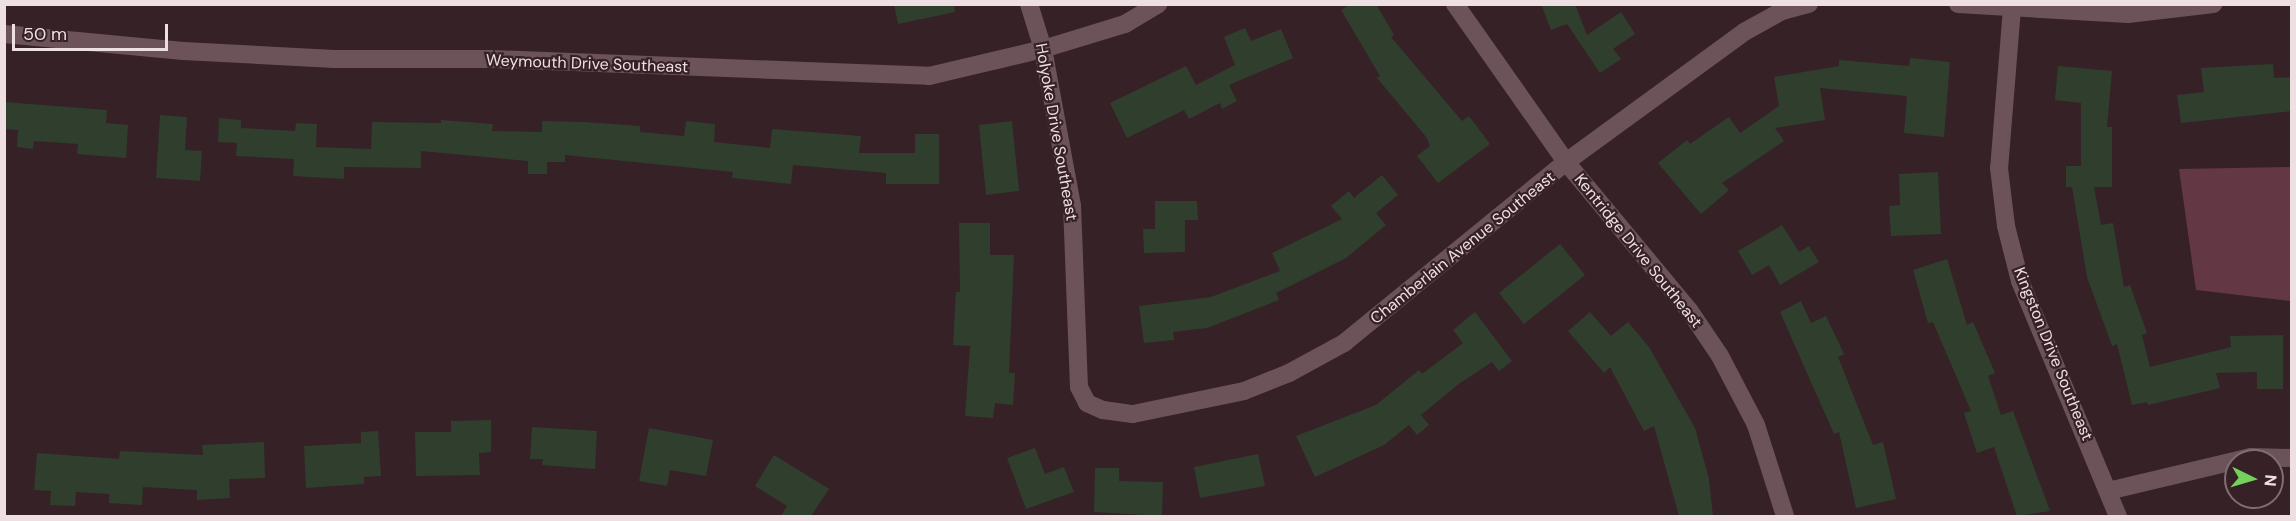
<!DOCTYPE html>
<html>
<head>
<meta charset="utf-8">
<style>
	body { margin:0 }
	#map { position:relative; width:2296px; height:521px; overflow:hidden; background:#362127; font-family:"DM Sans",sans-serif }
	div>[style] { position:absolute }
	.green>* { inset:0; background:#643745 }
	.building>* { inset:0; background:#303e2d }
	.street>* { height:18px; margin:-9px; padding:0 9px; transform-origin:9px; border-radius:9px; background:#6b5359 }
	span { translate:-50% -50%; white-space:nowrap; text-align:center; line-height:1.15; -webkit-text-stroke:4.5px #362127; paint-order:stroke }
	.street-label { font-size:16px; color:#eedfe3 }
	.frame { position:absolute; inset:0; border:6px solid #eedfe3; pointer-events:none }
	.north { position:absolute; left:2224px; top:449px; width:60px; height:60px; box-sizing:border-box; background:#362127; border:2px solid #806d72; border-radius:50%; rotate:95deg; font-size:16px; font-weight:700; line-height:24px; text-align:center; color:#eedfe3 }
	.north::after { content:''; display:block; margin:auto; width:21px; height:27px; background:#74d25c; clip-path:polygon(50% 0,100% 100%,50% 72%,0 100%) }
	.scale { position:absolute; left:12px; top:24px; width:156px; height:27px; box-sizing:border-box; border:3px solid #eedfe3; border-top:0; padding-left:8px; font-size:18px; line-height:21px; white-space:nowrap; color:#eedfe3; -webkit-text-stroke:4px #362127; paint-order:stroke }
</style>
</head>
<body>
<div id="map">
	<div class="green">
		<i style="clip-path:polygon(2291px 167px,2291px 301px,2196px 290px,2179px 169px)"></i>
	</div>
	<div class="building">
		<i style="clip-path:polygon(894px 4px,954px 4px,955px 12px,898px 24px)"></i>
		<i style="clip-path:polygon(1351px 4px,1376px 4px,1394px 35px,1391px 37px,1462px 121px,1469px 116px,1490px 144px,1438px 183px,1417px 156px,1430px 146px,1427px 138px,1377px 78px,1380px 76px,1341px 10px)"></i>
		<i style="clip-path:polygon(1541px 4px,1575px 4px,1587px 35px,1621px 12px,1635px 34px,1613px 49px,1621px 59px,1600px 73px,1567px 24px,1551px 30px)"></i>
		<i style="clip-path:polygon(1245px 28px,1251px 41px,1281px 29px,1293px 58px,1229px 85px,1237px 101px,1222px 109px,1220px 103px,1189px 119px,1184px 110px,1127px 138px,1110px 103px,1186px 66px,1196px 85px,1235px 65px,1224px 37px)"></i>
		<i style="clip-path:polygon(1910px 58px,1950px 62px,1944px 137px,1904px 133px,1907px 96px,1820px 88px,1825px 120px,1775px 128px,1784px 141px,1722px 183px,1729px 190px,1701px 214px,1658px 163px,1687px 140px,1690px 144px,1729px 117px,1740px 133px,1779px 106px,1774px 77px,1839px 66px,1839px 60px,1909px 66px)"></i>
		<i style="clip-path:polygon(2273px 64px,2274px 78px,2292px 77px,2292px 111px,2181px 123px,2177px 95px,2204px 92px,2201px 68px)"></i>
		<i style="clip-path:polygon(2058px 66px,2112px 71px,2107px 127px,2112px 127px,2112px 187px,2094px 187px,2101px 225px,2113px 223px,2124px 287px,2130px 285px,2147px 333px,2142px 335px,2150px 367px,2231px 347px,2230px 336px,2283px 335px,2283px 389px,2257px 389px,2257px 372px,2216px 373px,2220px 388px,2148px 405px,2147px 402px,2132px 405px,2117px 344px,2112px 346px,2087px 277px,2072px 187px,2066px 187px,2066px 166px,2081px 166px,2081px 103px,2055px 100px)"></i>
		<i style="clip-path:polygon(4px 102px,107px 110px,106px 123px,128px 125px,126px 158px,77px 154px,78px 144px,34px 141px,33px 149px,17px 147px,18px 130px,4px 129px)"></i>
		<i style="clip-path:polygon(160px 115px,187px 117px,185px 150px,202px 151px,200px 181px,156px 178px)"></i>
		<i style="clip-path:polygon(219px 118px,241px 120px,241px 128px,295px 131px,296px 123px,317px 124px,316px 147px,371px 149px,372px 122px,441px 123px,441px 120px,493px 124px,492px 131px,542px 132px,542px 121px,585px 122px,640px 126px,640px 132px,684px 136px,686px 121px,715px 124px,714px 142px,770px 148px,772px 129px,861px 136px,859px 153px,915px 153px,915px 134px,939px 134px,939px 184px,886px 184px,886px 173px,793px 165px,791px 184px,732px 178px,733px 172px,565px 155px,565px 162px,547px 162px,547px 174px,528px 174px,528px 161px,421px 151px,421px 168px,344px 167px,344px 179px,293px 176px,294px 159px,236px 156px,237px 143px,218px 142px)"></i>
		<i style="clip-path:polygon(1012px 121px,1019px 191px,986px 195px,979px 125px)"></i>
		<i style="clip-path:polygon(1938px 172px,1941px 234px,1891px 236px,1889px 206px,1900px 205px,1899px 174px)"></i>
		<i style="clip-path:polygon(1382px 175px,1398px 195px,1376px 213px,1386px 225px,1346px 258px,1276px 293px,1279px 300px,1207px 328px,1173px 332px,1174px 340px,1144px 343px,1139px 306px,1211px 297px,1280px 271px,1272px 253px,1342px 219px,1331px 206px,1349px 191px,1354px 198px)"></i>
		<i style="clip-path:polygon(1155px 201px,1197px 201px,1198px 220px,1185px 220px,1185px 252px,1144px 253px,1143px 229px,1155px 229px)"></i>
		<i style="clip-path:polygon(959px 223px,990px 223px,990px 255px,1014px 255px,1009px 373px,1015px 373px,1013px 405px,995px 403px,993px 418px,965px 416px,970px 346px,953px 345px,956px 292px,960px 292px)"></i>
		<i style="clip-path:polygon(1782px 225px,1799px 252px,1809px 246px,1819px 262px,1780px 285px,1769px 265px,1752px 275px,1738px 251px)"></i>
		<i style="clip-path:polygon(1560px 244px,1585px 275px,1524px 324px,1499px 293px)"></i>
		<i style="clip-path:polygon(1947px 259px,1967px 325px,1973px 322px,1995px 373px,1988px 376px,2001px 415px,2013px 411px,2050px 511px,2017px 516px,1994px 447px,1977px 453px,1964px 413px,1971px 411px,1933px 322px,1928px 323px,1913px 270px)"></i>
		<i style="clip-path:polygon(1801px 301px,1811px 323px,1826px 316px,1844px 354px,1838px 357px,1873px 445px,1883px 442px,1896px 499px,1856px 508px,1839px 432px,1834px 434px,1780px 312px)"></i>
		<i style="clip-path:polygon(1475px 312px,1512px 361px,1499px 371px,1492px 362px,1460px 383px,1421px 415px,1429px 425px,1417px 435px,1409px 425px,1384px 445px,1315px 477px,1296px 436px,1376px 405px,1419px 370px,1422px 374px,1463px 343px,1453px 330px)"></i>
		<i style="clip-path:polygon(1590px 312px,1611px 336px,1628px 322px,1649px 347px,1695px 428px,1709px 479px,1713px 516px,1679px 516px,1654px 426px,1644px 431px,1610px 367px,1604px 373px,1568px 331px)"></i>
		<i style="clip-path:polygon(491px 420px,491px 452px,479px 453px,480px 475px,416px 476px,415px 432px,451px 432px,451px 421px)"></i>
		<i style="clip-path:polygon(532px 427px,597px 431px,595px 469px,542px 465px,543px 459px,530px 459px)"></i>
		<i style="clip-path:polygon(649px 428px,713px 440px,706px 476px,670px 470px,667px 486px,639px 481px)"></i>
		<i style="clip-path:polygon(378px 431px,381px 476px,364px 477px,364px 484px,306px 488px,304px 446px,361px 443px,361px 432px)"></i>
		<i style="clip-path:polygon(264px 442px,265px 478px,229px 479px,230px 498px,197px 500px,197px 490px,143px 487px,142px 505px,109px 503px,109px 494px,76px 492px,75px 506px,50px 505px,51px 491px,34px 490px,37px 453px,119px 459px,120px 451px,203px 455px,202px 445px)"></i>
		<i style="clip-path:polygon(1035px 448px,1045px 474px,1064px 467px,1074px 492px,1026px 509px,1007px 458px)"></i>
		<i style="clip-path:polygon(1258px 454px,1265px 486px,1200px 498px,1194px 467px)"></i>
		<i style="clip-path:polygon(774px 455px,829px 489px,811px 516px,781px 516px,787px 506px,755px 486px)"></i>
		<i style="clip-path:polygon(1095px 468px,1119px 468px,1119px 481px,1163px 482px,1162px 516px,1094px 512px)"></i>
	</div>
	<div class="street">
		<i style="left:1029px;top:4px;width:47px;rotate:72.7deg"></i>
		<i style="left:1043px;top:49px;width:159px;rotate:79.5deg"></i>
		<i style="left:1072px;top:205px;width:182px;rotate:87.8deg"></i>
		<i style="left:1079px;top:387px;width:18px;rotate:63deg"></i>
		<i style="left:1087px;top:403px;width:17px;rotate:24deg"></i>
		<i style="left:1103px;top:410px;width:30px;rotate:8deg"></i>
		<i style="left:1133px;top:414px;width:113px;rotate:-11.7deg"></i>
		<i style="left:1244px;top:391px;width:48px;rotate:-21.8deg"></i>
		<i style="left:1289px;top:373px;width:63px;rotate:-28.6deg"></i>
		<i style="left:1344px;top:343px;width:286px;rotate:-39.2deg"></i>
		<i style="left:1566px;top:162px;width:220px;rotate:-36.1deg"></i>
		<i style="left:1744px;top:32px;width:43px;rotate:-28.9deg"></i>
		<i style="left:1782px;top:11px;width:28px;rotate:-15deg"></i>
		<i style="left:1455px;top:4px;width:193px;rotate:54.9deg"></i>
		<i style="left:1566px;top:162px;width:192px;rotate:50.3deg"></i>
		<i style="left:1689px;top:310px;width:55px;rotate:56deg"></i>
		<i style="left:1720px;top:356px;width:78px;rotate:62.4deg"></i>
		<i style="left:1756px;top:425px;width:96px;rotate:72.3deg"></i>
		<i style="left:1958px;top:4px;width:170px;rotate:3.4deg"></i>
		<i style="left:2128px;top:14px;width:86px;rotate:-6.7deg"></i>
		<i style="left:2012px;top:8px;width:161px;rotate:94.6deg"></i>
		<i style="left:1999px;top:168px;width:58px;rotate:83.1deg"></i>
		<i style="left:2006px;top:226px;width:57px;rotate:75.7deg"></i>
		<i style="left:2020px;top:281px;width:255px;rotate:67.4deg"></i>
		<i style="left:4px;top:34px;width:180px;rotate:5.4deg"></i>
		<i style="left:183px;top:51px;width:151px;rotate:3deg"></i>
		<i style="left:334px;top:59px;width:158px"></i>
		<i style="left:492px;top:59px;width:437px;rotate:2.2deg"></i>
		<i style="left:929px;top:76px;width:117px;rotate:-13.3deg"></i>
		<i style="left:1043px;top:49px;width:86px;rotate:-17deg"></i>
		<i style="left:1125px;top:24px;width:39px;rotate:-31deg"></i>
		<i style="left:2108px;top:491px;width:147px;rotate:-13.4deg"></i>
		<i style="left:2251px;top:457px;width:41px;rotate:1.4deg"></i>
	</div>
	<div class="street-label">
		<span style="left:587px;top:64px;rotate:2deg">Weymouth Drive Southeast</span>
		<span style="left:1056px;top:132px;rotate:80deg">Holyoke Drive Southeast</span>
		<span style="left:1463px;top:248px;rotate:-39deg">Chamberlain Avenue Southeast</span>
		<span style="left:1638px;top:251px;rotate:51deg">Kentridge Drive Southeast</span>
		<span style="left:2053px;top:354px;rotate:68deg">Kingston Drive Southeast</span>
	</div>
	<div class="frame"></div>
	<div class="north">N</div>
	<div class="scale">50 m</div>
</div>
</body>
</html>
